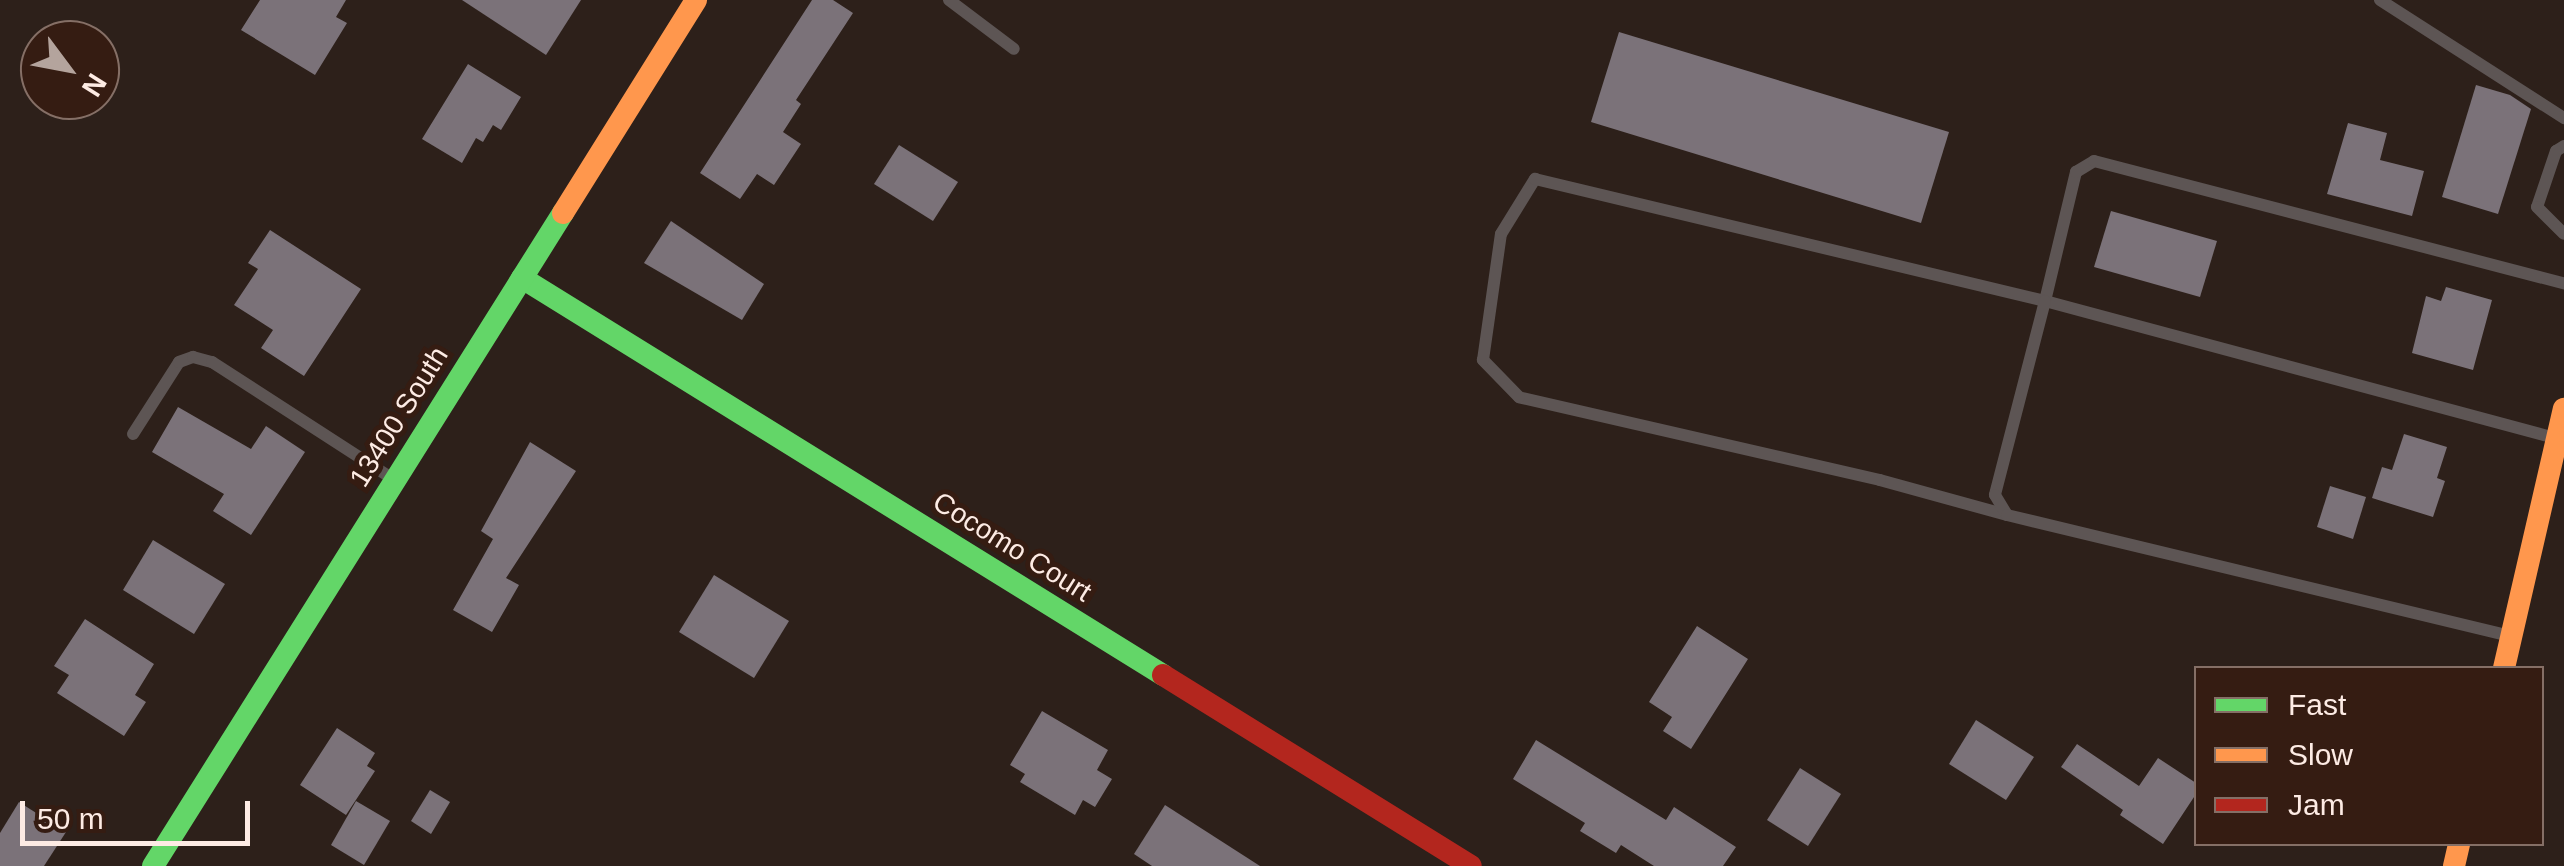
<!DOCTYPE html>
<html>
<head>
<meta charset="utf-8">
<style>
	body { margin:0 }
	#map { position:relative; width:2564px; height:866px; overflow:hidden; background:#2d201a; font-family:Arial,sans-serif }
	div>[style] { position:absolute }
	.building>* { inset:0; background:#7b7279 }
	.lane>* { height:12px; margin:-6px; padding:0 6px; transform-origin:6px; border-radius:6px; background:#5d5554 }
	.fast>* { height:22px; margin:-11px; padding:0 11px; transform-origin:11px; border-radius:11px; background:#63d668 }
	.slow>* { height:22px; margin:-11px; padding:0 11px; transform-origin:11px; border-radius:11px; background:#ff974d }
	.jam>* { height:22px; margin:-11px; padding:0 11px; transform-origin:11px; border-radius:11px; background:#b3261e }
	span { translate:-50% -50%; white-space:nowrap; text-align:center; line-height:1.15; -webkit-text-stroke:10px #351c12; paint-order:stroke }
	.street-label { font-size:28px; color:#fdebe4 }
	.legend { position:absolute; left:2194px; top:666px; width:350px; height:180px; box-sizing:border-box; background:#351c12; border:2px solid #856f66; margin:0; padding:12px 18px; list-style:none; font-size:30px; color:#fdebe4 }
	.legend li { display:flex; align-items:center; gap:20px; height:50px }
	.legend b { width:50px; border:2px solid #856f66 }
	.north { position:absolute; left:20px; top:20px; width:100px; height:100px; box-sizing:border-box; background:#351c12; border:2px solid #856f66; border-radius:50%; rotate:122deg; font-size:28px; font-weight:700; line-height:40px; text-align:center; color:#fdebe4 }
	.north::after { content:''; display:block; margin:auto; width:35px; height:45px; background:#b4a49d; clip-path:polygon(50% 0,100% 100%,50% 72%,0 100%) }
	.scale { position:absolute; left:20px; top:801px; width:230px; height:45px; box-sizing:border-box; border:5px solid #fdebe4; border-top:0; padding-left:12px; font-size:30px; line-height:35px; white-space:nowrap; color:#fdebe4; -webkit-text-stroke:8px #351c12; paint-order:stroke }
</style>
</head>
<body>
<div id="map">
	<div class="building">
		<i style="clip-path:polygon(260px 0,346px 0,336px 17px,347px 23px,315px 75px,241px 30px)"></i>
		<i style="clip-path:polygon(462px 0,581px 0,546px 55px)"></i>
		<i style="clip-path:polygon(812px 0,833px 0,853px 13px,796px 100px,801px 104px,783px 132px,801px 144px,774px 185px,757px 174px,740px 199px,700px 173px)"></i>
		<i style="clip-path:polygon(1619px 32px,1949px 132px,1921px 223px,1591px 122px)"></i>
		<i style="clip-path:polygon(468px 64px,521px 97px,501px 130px,493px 125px,483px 142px,476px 138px,462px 163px,422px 139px)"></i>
		<i style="clip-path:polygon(2476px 85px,2510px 95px,2531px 109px,2498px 214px,2442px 197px)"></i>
		<i style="clip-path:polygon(2348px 123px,2387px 133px,2380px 160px,2424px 171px,2412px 216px,2327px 194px)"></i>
		<i style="clip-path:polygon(899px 145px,958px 182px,933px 221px,874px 184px)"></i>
		<i style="clip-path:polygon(2111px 211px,2217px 241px,2200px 297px,2094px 267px)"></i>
		<i style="clip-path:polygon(671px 221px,764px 284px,742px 320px,644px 263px)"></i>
		<i style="clip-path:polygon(270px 230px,361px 289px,304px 376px,261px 348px,273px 330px,234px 305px,258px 269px,248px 263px)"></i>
		<i style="clip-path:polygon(2446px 287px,2492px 300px,2473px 370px,2412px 353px,2426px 296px,2441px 301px)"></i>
		<i style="clip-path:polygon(178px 407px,251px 449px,266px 426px,305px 452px,251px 535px,213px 511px,224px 494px,152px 452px)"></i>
		<i style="clip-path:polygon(2404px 434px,2447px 447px,2437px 478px,2445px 481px,2433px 517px,2372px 498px,2382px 467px,2392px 470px)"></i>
		<i style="clip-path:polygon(530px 442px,576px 471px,506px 578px,519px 585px,492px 632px,453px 610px,493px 539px,481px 531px)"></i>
		<i style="clip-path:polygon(2330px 486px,2366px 497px,2353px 539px,2317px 527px)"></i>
		<i style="clip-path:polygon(153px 540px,225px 584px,194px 634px,123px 590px)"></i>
		<i style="clip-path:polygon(714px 575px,789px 621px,754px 678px,679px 632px)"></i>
		<i style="clip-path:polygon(85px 619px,154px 664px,135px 695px,146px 702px,124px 736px,57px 693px,69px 675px,54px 666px)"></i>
		<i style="clip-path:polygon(1697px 626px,1748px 659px,1691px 749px,1663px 731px,1672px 717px,1649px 702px)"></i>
		<i style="clip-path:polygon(1042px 711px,1108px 750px,1097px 770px,1112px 779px,1095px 807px,1083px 800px,1075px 815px,1020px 782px,1025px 774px,1010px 765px)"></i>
		<i style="clip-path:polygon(1976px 720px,2034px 757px,2006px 800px,1949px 764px)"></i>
		<i style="clip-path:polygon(337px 728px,375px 753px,367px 766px,375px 771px,346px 815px,300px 785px)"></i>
		<i style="clip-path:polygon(1536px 740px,1666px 820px,1674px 807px,1736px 847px,1723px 866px,1654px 866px,1621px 845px,1616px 853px,1580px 831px,1585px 823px,1513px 779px)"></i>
		<i style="clip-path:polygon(2077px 744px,2139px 786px,2158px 758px,2196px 783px,2196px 794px,2163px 844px,2120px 815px,2123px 810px,2061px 767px)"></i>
		<i style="clip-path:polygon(1800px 768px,1841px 794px,1808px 846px,1767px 820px)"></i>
		<i style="clip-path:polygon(430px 790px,450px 802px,431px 834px,411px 821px)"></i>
		<i style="clip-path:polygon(356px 801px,390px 821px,364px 865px,331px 845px)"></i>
		<i style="clip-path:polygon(19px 802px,66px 832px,44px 866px,0 866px,0 833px)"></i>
		<i style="clip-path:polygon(1165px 805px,1260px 866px,1152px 866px,1134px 854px)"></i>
	</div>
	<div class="lane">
		<i style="left:949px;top:0;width:81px;rotate:37deg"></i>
		<i style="left:2380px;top:0;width:219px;rotate:32.7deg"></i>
		<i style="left:2564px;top:146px;width:9px;rotate:148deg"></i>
		<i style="left:2556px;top:151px;width:59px;rotate:108.7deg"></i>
		<i style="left:2537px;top:207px;width:38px;rotate:45deg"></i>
		<i style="left:133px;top:434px;width:85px;rotate:-57.4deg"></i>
		<i style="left:179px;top:362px;width:15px;rotate:-20deg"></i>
		<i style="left:193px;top:357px;width:20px;rotate:15deg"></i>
		<i style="left:212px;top:362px;width:216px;rotate:32.9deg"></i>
		<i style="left:2555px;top:438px;width:528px;rotate:-164.96deg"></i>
		<i style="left:2045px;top:301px;width:133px;rotate:-76.5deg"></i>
		<i style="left:2076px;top:172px;width:21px;rotate:-31deg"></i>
		<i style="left:2094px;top:161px;width:486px;rotate:14.6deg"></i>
		<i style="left:2007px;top:515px;width:132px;rotate:-164.6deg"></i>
		<i style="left:1880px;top:480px;width:370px;rotate:-167.1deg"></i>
		<i style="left:1519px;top:397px;width:52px;rotate:-134.2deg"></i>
		<i style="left:1483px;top:360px;width:127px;rotate:-81.9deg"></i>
		<i style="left:1501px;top:234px;width:65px;rotate:-58.3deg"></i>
		<i style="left:1535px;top:179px;width:524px;rotate:13.45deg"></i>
		<i style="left:2045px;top:301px;width:200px;rotate:104.5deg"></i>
		<i style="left:1995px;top:495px;width:23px;rotate:59deg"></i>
		<i style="left:2007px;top:515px;width:517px;rotate:13.53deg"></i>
	</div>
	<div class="fast">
		<i style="left:522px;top:278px;width:754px;rotate:31.77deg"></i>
		<i style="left:153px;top:866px;width:771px;rotate:-57.88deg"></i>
	</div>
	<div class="slow">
		<i style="left:563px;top:213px;width:251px;rotate:-58deg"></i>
		<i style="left:2504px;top:668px;width:266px;rotate:-77deg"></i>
		<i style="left:2454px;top:866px;width:23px;rotate:-77deg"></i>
	</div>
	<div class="jam">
		<i style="left:1163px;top:675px;width:362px;rotate:31.8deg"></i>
	</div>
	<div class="street-label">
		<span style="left:399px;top:417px;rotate:-58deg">13400 South</span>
		<span style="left:1012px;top:547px;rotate:32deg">Cocomo Court</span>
	</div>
	<ul class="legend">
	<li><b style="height:12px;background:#63d668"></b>Fast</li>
	<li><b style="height:12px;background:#ff974d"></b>Slow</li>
	<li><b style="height:12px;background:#b3261e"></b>Jam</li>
	</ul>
	<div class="north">N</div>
	<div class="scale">50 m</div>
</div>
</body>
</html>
